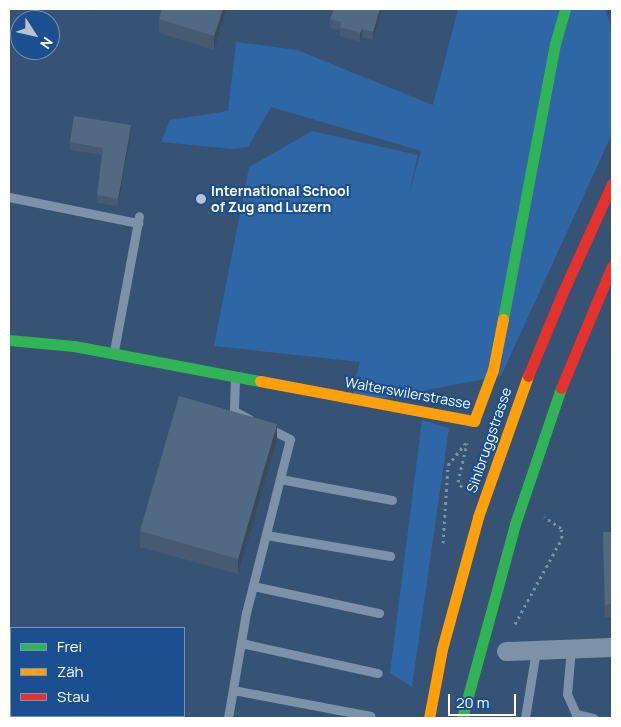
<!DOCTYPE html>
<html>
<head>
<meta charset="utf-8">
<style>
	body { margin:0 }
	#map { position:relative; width:621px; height:727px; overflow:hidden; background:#365274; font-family:Manrope,sans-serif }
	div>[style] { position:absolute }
	.green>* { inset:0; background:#2f66a5 }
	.path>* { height:3px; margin-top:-1.5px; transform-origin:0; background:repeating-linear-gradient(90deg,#7d92a8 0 2.5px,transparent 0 6.5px) }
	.lane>* { height:9px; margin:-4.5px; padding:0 4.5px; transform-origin:4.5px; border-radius:4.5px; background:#7d92a8 }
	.street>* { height:19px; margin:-9.5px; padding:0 9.5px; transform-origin:9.5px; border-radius:9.5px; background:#7d92a8 }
	.fast>* { height:11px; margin:-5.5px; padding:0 5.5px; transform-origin:5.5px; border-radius:5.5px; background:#30b455 }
	.slow>* { height:11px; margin:-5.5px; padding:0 5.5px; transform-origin:5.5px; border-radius:5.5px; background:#ff9f0a }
	.jam>* { height:11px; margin:-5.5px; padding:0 5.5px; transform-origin:5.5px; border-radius:5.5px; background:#e5322d }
	.wall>* { inset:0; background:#475a72 }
	.shaded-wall>* { inset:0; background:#394a5c }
	.building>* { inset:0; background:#526984 }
	.dots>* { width:14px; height:14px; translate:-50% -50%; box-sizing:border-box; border:2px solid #1b4f8f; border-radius:50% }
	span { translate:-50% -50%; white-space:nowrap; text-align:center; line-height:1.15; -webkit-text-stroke:4px #1b4f8f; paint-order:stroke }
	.poi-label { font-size:14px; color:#fff; font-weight:700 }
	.left { translate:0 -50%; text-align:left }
	.street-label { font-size:14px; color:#fff }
	.frame { position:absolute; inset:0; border:10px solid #fff; pointer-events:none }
	.legend { position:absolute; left:10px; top:627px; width:175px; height:90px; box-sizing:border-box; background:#1b4f8f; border:1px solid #7695bc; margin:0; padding:6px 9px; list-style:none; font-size:15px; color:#fff }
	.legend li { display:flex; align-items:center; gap:10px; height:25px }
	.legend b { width:25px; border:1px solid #7695bc }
	.north { position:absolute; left:10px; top:10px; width:50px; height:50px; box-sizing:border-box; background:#1b4f8f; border:1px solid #7695bc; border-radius:50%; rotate:125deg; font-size:14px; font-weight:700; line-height:20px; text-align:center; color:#fff }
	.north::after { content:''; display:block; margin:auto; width:18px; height:22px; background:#b9c2ce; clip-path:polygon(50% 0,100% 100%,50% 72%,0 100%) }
	.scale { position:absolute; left:448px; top:694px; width:68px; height:22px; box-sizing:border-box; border:2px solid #fff; border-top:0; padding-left:6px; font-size:15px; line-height:18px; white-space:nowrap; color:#fff; -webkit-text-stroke:4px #1b4f8f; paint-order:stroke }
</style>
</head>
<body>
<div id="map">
	<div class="green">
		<i style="clip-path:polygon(458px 9px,605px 9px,612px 29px,612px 134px,501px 376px,348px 405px,360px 362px,214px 346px,249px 167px,312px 131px,418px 155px,408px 197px,421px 151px,271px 107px,248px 147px,233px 149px,161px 142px,170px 120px,228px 111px,236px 42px,297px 50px,433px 105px)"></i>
		<i style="clip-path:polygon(422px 420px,449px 428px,412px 687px,390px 673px)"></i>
	</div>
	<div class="path">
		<i style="left:462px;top:487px;width:6px;rotate:-129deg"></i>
		<i style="left:458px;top:482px;width:40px;rotate:-77deg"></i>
		<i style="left:443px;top:543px;width:78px;rotate:-86.3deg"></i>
		<i style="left:448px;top:465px;width:28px;rotate:-51deg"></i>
		<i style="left:515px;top:624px;width:98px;rotate:-61.3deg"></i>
		<i style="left:562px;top:538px;width:10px;rotate:-96deg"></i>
		<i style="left:561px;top:528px;width:20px;rotate:-147deg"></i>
	</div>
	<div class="lane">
		<i style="left:9px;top:197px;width:132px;rotate:11.4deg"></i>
		<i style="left:114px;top:351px;width:137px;rotate:-79.5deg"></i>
		<i style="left:235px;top:379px;width:32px;rotate:92deg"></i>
		<i style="left:234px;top:411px;width:17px;rotate:28deg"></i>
		<i style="left:280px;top:479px;width:114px;rotate:10.6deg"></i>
		<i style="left:266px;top:535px;width:126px;rotate:9.6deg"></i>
		<i style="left:253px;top:586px;width:129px;rotate:12.1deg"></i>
		<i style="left:241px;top:643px;width:140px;rotate:12.4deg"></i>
		<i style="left:571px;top:648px;width:46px;rotate:95deg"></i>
		<i style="left:567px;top:694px;width:22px;rotate:66deg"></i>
		<i style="left:576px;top:714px;width:18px;rotate:13deg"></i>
		<i style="left:233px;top:690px;width:140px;rotate:10.7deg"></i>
		<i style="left:228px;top:718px;width:107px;rotate:-80.3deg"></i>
		<i style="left:246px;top:613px;width:179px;rotate:-75.8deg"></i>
		<i style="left:290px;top:439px;width:25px;rotate:-153deg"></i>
		<i style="left:525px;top:718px;width:69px;rotate:-80.8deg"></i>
	</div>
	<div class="street">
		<i style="left:506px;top:651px;width:106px;rotate:-2.2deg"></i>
	</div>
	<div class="fast">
		<i style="left:503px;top:319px;width:280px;rotate:-79.3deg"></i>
		<i style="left:555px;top:44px;width:36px;rotate:-74deg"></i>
		<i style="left:9px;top:340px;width:65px;rotate:5.3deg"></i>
		<i style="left:74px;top:346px;width:189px;rotate:10.7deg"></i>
		<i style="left:462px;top:718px;width:201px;rotate:-74.7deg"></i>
		<i style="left:515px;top:524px;width:144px;rotate:-71.3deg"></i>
	</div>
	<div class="slow">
		<i style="left:260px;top:381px;width:218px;rotate:10.6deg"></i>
		<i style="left:474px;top:421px;width:54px;rotate:-69.6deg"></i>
		<i style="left:493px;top:370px;width:52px;rotate:-78.9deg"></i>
		<i style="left:429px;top:718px;width:70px;rotate:-79.3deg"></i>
		<i style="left:442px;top:649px;width:137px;rotate:-74.7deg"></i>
		<i style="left:478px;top:517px;width:150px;rotate:-70.5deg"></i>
	</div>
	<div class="jam">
		<i style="left:528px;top:376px;width:89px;rotate:-67.5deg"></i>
		<i style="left:562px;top:294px;width:121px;rotate:-65.6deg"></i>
		<i style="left:561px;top:388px;width:132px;rotate:-67.3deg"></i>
	</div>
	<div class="wall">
		<i style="clip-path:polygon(88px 9px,97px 9px,96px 11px)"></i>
		<i style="clip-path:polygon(227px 9px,214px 50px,159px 33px,159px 19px)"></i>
		<i style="clip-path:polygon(334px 9px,382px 9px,373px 40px,362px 37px,360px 42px,340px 36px,340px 30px,330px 28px,330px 19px)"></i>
		<i style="clip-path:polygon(131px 133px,118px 206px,97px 203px,97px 195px,102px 155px,70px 150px,70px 142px)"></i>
		<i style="clip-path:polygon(277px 440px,238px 574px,140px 547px,140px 531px)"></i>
		<i style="clip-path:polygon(612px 532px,612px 617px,605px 617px,603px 545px)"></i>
	</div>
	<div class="shaded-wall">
		<i style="clip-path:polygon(223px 9px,227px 9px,214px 50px,214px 36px)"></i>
		<i style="clip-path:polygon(380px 9px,382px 9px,373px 40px,373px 32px)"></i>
		<i style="clip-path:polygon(362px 29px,362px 37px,360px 42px,360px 33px)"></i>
		<i style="clip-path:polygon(131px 125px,131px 133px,118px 206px,118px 199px)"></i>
		<i style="clip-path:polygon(277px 424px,277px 440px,238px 574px,238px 559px)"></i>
	</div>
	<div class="building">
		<i style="clip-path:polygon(162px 9px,223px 9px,214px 36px,159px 19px)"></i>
		<i style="clip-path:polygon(334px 9px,380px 9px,373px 32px,362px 29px,360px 33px,340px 27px,341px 22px,330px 19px)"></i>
		<i style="clip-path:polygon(74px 116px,131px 125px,118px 199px,97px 195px,103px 148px,70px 142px)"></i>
		<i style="clip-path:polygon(179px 396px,277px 424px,238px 559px,140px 531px)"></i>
		<i style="clip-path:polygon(603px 532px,612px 532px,612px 604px,605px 605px)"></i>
	</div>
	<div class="dots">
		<i style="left:201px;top:199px;background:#b9c2ce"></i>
	</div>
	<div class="poi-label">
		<span class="left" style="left:211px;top:199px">International School<br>of Zug and Luzern</span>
	</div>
	<div class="street-label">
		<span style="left:408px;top:393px;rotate:10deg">Walterswilerstrasse</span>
		<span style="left:489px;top:440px;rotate:-71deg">Sihlbruggstrasse</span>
	</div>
	<div class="frame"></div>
	<ul class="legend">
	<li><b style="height:6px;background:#30b455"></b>Frei</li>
	<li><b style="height:6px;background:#ff9f0a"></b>Zäh</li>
	<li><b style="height:6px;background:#e5322d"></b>Stau</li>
	</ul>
	<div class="north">N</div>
	<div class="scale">20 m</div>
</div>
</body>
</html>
